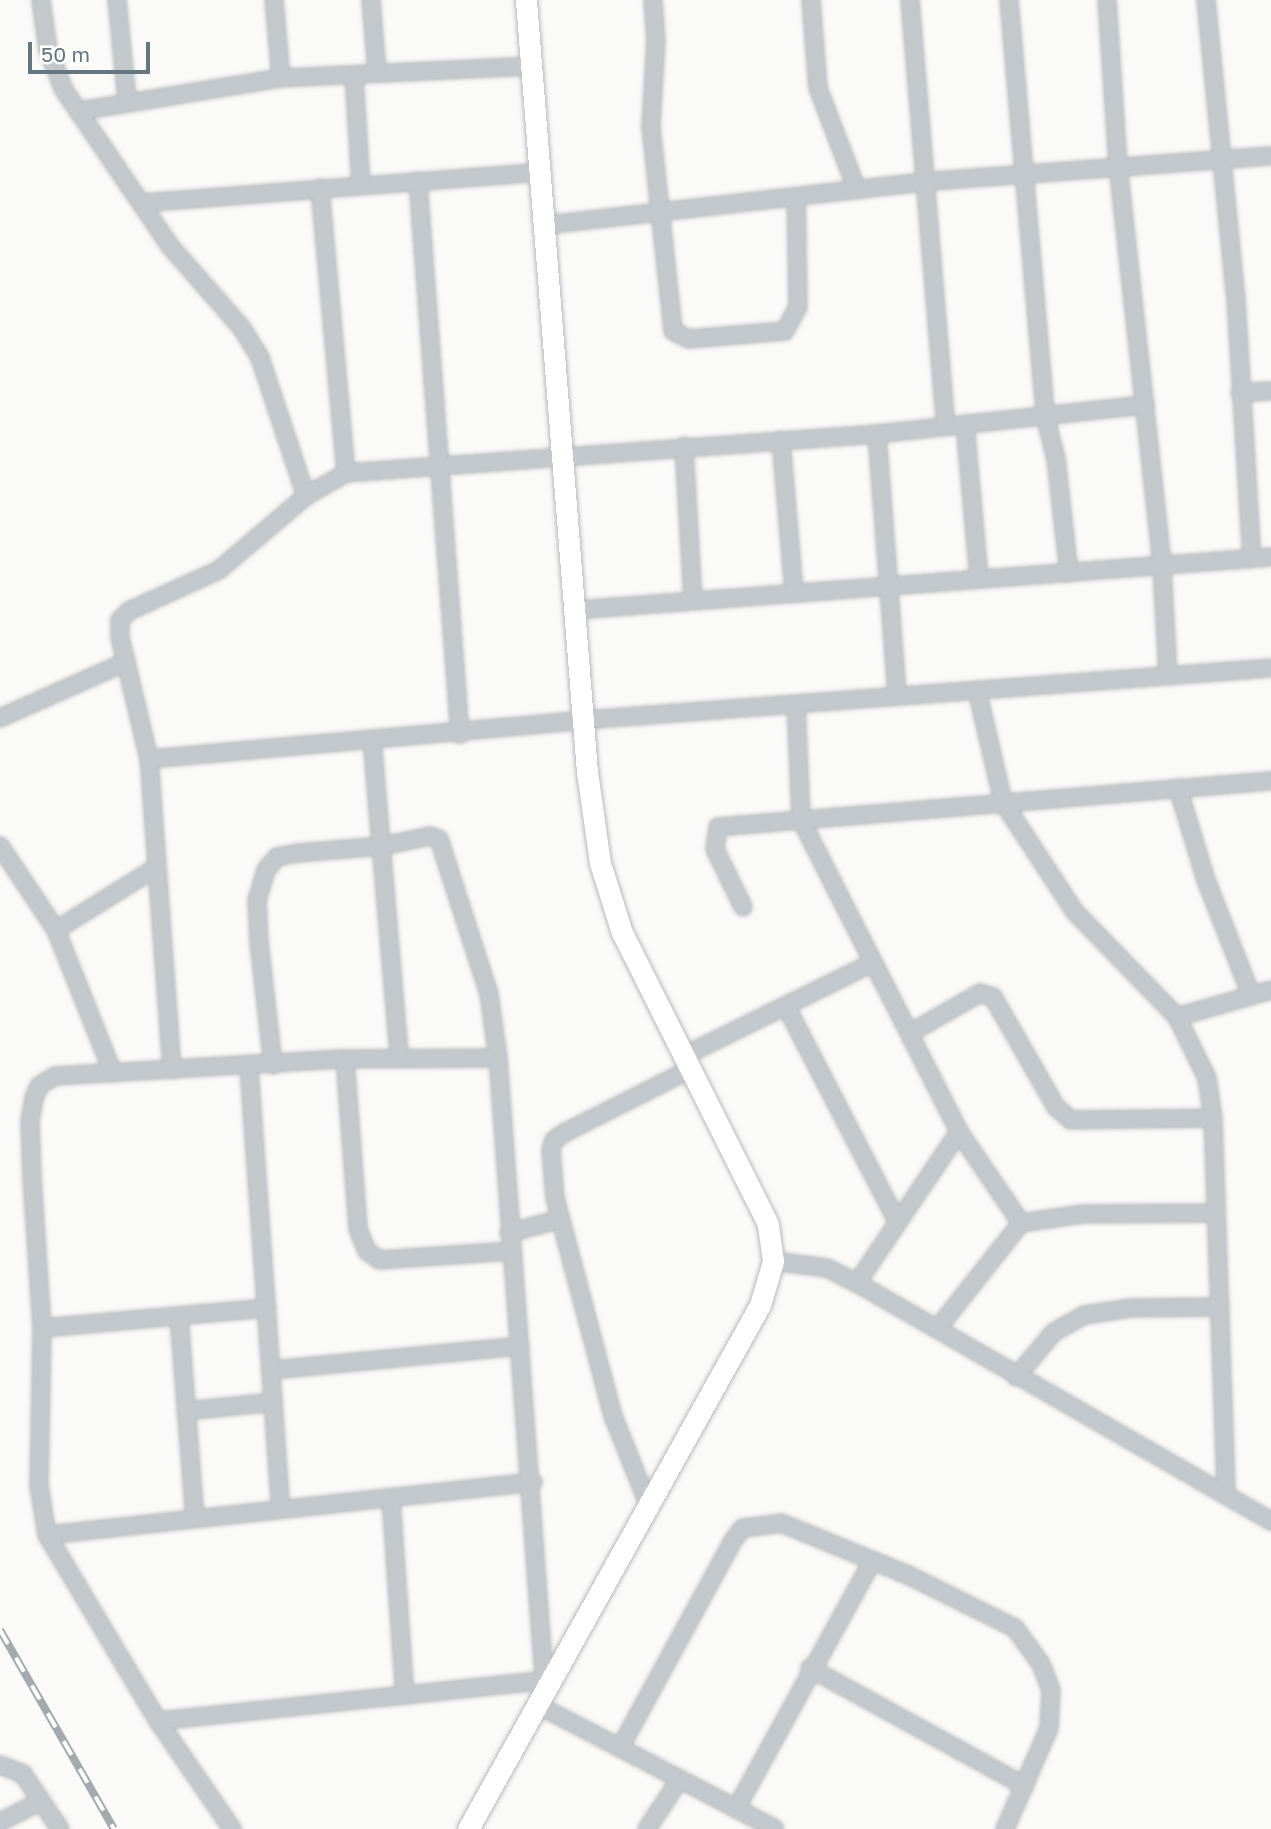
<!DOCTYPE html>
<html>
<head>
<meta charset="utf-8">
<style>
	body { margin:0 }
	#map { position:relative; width:1271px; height:1829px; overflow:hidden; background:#fafaf8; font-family:"Golos Text",sans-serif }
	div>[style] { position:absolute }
	.roads { filter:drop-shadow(0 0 2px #b5babe) drop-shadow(0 0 2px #b5babe) }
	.minor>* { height:16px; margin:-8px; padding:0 8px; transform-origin:8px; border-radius:8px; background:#c3c8cc }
	.major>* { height:21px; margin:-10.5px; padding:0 10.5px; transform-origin:10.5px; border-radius:10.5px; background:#fff }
	.rail>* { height:8px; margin-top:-4px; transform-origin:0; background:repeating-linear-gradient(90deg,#fff 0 16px,#a2aab0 0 32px); box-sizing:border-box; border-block:2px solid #a2aab0 }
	span { translate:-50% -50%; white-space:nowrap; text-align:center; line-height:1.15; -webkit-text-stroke:7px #fff; paint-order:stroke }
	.scale { position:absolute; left:28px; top:42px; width:122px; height:32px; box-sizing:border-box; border:4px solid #657683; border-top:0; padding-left:9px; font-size:21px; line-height:24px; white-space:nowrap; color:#657683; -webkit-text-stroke:5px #fff; paint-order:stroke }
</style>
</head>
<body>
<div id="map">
	<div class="roads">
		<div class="minor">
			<i style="left:41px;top:0;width:50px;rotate:82deg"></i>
			<i style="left:48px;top:50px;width:43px;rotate:68.2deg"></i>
			<i style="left:64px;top:90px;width:189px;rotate:55.8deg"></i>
			<i style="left:170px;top:246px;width:108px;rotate:48.8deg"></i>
			<i style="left:241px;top:327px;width:36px;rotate:58deg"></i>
			<i style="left:260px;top:358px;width:145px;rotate:71.6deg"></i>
			<i style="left:117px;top:0;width:101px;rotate:84.3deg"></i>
			<i style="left:274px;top:0;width:78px;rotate:84.9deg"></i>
			<i style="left:371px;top:0;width:73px;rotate:85.3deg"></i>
			<i style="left:653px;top:0;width:39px;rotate:86deg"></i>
			<i style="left:656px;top:39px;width:88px;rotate:93.3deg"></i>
			<i style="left:651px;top:127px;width:205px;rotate:83.8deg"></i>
			<i style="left:673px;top:331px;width:18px;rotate:27deg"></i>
			<i style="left:689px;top:339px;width:96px;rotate:-4.8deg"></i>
			<i style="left:785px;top:331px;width:27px;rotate:-62deg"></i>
			<i style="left:798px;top:307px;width:110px;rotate:-91deg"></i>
			<i style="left:811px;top:0;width:88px;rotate:85.5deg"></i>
			<i style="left:818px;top:88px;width:109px;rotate:69.1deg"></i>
			<i style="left:910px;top:0;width:428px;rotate:85.2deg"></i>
			<i style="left:1009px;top:0;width:417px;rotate:85deg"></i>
			<i style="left:1045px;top:415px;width:45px;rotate:76deg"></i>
			<i style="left:1056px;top:459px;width:115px;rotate:83.5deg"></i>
			<i style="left:1107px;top:0;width:165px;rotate:86.2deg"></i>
			<i style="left:1118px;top:165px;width:403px;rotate:83.7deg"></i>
			<i style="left:1162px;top:566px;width:110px;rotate:86.9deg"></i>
			<i style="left:1206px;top:0;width:301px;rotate:84.3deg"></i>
			<i style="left:1236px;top:299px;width:259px;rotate:86.5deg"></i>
			<i style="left:354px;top:75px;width:110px;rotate:86.4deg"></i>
			<i style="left:79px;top:111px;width:205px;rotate:-9.3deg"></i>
			<i style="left:281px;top:78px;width:250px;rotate:-2.7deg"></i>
			<i style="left:418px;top:181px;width:555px;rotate:85.66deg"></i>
			<i style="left:320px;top:188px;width:286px;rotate:84.8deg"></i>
			<i style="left:141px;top:203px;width:401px;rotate:-4.4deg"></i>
			<i style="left:546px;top:225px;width:378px;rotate:-6.5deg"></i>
			<i style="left:922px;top:182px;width:350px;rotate:-4.3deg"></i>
			<i style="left:1240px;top:393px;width:31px;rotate:-4deg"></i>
			<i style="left:965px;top:424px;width:156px;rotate:84.8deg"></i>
			<i style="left:877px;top:434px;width:263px;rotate:85.6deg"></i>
			<i style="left:781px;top:440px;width:154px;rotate:85.1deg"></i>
			<i style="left:684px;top:446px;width:155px;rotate:86.7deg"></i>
			<i style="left:576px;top:610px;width:697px;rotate:-4.36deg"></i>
			<i style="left:977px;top:690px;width:115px;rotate:76.9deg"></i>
			<i style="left:1003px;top:802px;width:131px;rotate:56.8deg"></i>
			<i style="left:1075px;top:912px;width:146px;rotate:45.8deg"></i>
			<i style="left:1177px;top:1017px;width:68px;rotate:63.8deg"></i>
			<i style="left:1207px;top:1078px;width:40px;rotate:81.5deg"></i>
			<i style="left:1213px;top:1118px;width:375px;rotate:88deg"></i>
			<i style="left:796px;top:704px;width:116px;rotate:87.5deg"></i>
			<i style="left:801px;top:820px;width:350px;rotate:63.1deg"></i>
			<i style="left:959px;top:1132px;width:110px;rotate:55.7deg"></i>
			<i style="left:0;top:718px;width:138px;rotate:-24deg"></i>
			<i style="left:372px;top:739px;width:319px;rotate:85.1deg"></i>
			<i style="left:149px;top:759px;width:437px;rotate:-5.1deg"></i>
			<i style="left:584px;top:720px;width:689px;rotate:-4.33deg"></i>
			<i style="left:1178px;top:788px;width:96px;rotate:73.1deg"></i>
			<i style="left:1206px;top:880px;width:123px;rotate:68.6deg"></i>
			<i style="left:0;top:846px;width:101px;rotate:56.3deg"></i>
			<i style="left:56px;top:930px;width:154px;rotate:68.3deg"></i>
			<i style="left:743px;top:907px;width:64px;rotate:-115.8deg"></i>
			<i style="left:715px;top:849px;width:22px;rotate:-82deg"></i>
			<i style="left:718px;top:827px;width:555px;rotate:-4.76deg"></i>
			<i style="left:56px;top:930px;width:119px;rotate:-32deg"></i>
			<i style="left:787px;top:1008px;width:237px;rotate:62.7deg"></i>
			<i style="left:1177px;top:1017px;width:98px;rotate:-16deg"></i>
			<i style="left:910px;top:1033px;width:81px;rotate:-29.7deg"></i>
			<i style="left:980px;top:993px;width:14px;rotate:17deg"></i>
			<i style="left:993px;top:997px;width:127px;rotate:60.2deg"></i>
			<i style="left:1056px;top:1107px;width:20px;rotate:41deg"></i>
			<i style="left:1071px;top:1120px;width:142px;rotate:-0.8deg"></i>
			<i style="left:682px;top:1057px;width:212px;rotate:-26.3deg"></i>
			<i style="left:345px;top:1059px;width:170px;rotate:85.6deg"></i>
			<i style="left:358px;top:1229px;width:24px;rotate:68deg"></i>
			<i style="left:367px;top:1251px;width:16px;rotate:35deg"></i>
			<i style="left:380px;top:1260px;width:131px;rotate:-3.9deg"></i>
			<i style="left:273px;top:1065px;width:124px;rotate:-96.5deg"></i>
			<i style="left:259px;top:942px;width:42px;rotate:-92.7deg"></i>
			<i style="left:257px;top:900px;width:31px;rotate:-73deg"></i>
			<i style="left:266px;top:870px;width:17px;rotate:-50deg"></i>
			<i style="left:277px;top:857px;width:21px;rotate:-11deg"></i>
			<i style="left:298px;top:853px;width:85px;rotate:-4.7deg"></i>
			<i style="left:383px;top:846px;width:48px;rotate:-12deg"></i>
			<i style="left:430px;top:836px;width:9px;rotate:18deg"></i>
			<i style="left:439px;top:839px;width:163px;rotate:72.1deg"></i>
			<i style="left:489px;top:994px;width:65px;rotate:82deg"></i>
			<i style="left:498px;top:1058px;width:634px;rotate:85.75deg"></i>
			<i style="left:249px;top:1067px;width:443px;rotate:85.9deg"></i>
			<i style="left:172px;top:1070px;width:312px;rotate:-94.2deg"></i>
			<i style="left:149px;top:759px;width:125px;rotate:-103.4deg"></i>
			<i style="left:120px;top:637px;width:17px;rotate:-90deg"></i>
			<i style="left:120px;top:620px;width:13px;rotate:-45deg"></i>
			<i style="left:129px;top:611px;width:99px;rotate:-24.5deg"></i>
			<i style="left:219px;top:570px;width:114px;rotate:-40.4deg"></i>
			<i style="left:306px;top:496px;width:46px;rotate:-29.9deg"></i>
			<i style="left:346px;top:473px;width:532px;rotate:-4.2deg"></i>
			<i style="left:877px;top:434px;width:270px;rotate:-6.2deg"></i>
			<i style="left:509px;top:1233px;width:53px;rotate:-15.4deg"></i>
			<i style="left:773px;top:1261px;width:54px;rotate:7.4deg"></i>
			<i style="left:827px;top:1268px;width:34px;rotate:27deg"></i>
			<i style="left:857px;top:1283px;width:478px;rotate:29.9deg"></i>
			<i style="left:857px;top:1283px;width:182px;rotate:-56deg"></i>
			<i style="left:179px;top:1316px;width:203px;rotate:85.5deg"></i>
			<i style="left:42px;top:1328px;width:226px;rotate:-5.1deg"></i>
			<i style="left:938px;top:1328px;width:134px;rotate:-51.7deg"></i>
			<i style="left:1021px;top:1223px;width:63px;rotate:-8.3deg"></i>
			<i style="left:1083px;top:1214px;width:133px;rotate:-0.4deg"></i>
			<i style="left:272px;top:1370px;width:249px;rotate:-5.5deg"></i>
			<i style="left:1016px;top:1377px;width:59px;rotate:-49.8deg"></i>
			<i style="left:1054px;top:1332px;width:35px;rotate:-29deg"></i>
			<i style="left:1085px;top:1315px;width:47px;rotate:-8.7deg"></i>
			<i style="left:1131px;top:1308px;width:89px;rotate:-0.6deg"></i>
			<i style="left:186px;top:1411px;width:88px;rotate:-5.8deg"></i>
			<i style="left:391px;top:1498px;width:198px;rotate:86deg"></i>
			<i style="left:649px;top:1506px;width:97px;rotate:-111.8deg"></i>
			<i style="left:613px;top:1416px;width:226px;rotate:-104.9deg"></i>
			<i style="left:555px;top:1198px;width:48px;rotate:-94.8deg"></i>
			<i style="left:551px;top:1150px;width:10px;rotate:-73deg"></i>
			<i style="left:554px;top:1140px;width:14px;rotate:-34deg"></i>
			<i style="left:566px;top:1132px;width:138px;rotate:-26.8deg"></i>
			<i style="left:47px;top:1535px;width:489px;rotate:-6.2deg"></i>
			<i style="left:810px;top:1668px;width:245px;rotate:28.8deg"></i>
			<i style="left:538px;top:1705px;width:267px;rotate:27.6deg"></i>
			<i style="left:158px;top:1721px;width:389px;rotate:-6deg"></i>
			<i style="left:620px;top:1748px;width:238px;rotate:-61.4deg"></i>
			<i style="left:734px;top:1539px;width:14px;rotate:-51deg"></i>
			<i style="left:743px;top:1528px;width:38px;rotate:-7deg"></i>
			<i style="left:781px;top:1523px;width:137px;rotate:22.3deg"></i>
			<i style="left:908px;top:1575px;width:119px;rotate:26.4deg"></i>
			<i style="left:1015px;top:1628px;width:44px;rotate:54.2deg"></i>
			<i style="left:1041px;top:1664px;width:28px;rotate:69deg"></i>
			<i style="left:1051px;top:1690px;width:38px;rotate:93deg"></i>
			<i style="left:1049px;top:1728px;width:110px;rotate:113.5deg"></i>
			<i style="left:0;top:1765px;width:25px;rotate:21deg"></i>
			<i style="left:23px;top:1774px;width:66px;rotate:56.1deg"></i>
			<i style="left:736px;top:1809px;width:282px;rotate:-61.2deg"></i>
			<i style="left:0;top:1822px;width:46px;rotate:-27.1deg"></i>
			<i style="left:232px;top:1829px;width:131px;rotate:-124.4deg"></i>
			<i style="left:158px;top:1721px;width:217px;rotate:-120.8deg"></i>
			<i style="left:47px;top:1535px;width:51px;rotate:-99.1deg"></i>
			<i style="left:39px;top:1485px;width:157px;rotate:-88.9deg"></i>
			<i style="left:42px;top:1328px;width:149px;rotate:-93.8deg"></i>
			<i style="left:32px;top:1179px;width:58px;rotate:-92deg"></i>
			<i style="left:30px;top:1121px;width:23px;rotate:-80deg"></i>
			<i style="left:34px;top:1098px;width:13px;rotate:-67deg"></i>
			<i style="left:39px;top:1086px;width:19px;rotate:-32deg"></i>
			<i style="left:55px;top:1076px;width:290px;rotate:-3.4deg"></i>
			<i style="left:345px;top:1059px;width:153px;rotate:-0.4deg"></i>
			<i style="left:647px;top:1829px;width:60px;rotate:-56.6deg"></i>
		</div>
		<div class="major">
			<i style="left:468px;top:1829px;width:600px;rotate:-60.87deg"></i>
			<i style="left:760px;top:1305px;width:46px;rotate:-73.5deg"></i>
			<i style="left:773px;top:1261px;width:37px;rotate:-98deg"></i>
			<i style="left:768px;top:1224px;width:326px;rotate:-116.6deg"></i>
			<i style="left:622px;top:933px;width:73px;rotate:-107.4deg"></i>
			<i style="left:600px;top:863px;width:92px;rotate:-98.1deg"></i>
			<i style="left:587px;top:772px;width:774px;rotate:-94.52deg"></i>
		</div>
	</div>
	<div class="rail">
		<i style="left:0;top:1630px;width:229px;rotate:60.2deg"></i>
	</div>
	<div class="scale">50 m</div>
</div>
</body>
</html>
